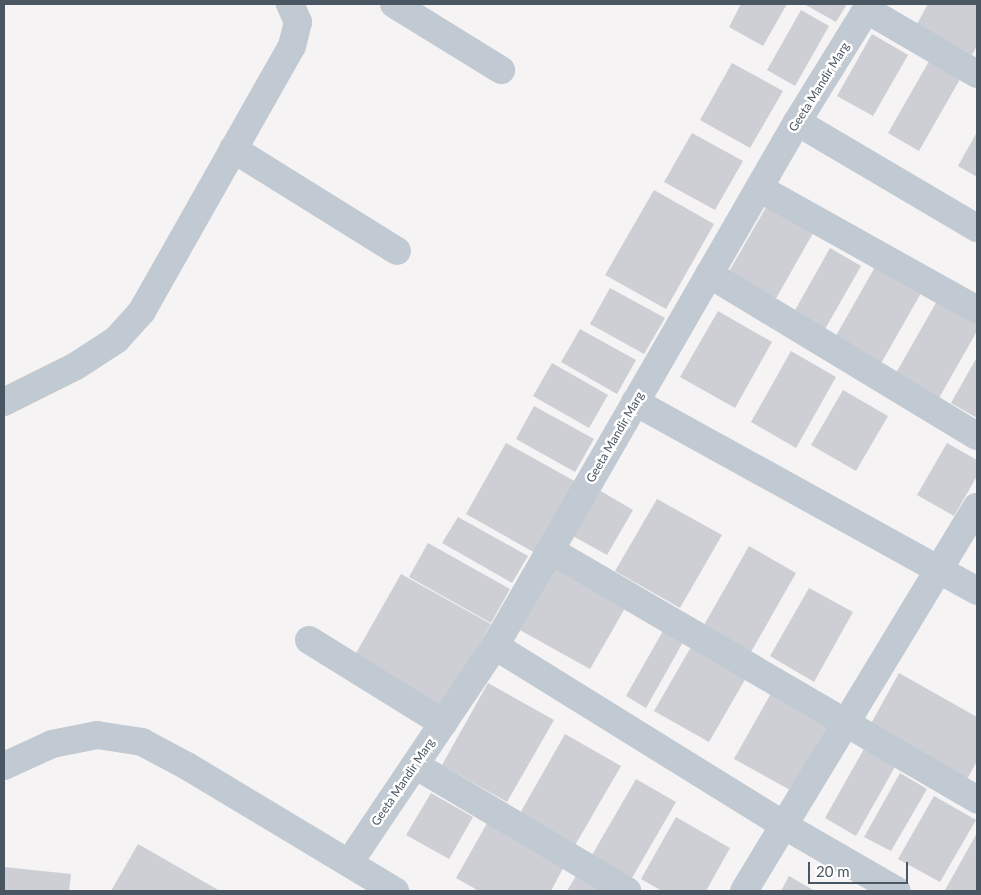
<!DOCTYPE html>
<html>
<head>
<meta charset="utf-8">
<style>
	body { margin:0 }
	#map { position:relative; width:981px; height:895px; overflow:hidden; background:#f5f3f3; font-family:Lato,sans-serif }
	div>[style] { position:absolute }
	.building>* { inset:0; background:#cdcfd5 }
	.minor>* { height:28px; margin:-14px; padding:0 14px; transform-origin:14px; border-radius:14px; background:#c1cad2 }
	span { translate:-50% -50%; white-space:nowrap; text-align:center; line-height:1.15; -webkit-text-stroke:5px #fff; paint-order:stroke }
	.street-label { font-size:12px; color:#4a5661 }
	.frame { position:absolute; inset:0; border:5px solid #4a5661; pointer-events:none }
	.scale { position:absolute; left:808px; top:862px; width:100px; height:22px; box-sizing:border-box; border:2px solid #4a5661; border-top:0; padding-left:6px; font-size:15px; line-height:18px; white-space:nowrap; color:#4a5661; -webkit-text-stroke:4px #fff; paint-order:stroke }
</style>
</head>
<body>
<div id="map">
	<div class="building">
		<i style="clip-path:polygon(741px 4px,787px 4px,763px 46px,729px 27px)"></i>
		<i style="clip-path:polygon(804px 4px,847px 4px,836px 22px)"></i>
		<i style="clip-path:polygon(928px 4px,977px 4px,977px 46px,972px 55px,917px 24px)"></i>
		<i style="clip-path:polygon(801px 10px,829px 26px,795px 86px,767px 70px)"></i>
		<i style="clip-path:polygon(872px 34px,908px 55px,873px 116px,837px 96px)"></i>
		<i style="clip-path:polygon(932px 56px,963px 74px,919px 151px,888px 133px)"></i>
		<i style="clip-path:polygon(732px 63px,783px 91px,750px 148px,700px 120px)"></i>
		<i style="clip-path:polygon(977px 132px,977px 177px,958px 166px)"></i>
		<i style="clip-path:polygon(692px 133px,743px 161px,715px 210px,664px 182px)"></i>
		<i style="clip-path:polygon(654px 190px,714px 224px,666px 309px,605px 275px)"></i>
		<i style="clip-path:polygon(769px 202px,816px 228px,774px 302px,727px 275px)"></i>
		<i style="clip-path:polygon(830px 248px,861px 266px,825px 329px,794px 312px)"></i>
		<i style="clip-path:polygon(879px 260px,925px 286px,879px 367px,833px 341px)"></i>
		<i style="clip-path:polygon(610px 288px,665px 318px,644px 354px,590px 324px)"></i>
		<i style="clip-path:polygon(937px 301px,977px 324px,977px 331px,939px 398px,896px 373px)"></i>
		<i style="clip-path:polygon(718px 311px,772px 342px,735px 408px,680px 377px)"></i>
		<i style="clip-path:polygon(580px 329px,636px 360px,617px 394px,561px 362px)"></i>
		<i style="clip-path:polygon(791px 351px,836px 377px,796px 448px,751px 422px)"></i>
		<i style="clip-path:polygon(977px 357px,977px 418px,951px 403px)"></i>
		<i style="clip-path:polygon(552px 363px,608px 395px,589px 428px,533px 396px)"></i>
		<i style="clip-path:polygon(843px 390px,888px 416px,856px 471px,811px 445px)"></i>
		<i style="clip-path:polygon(534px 406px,594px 439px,575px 472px,516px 439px)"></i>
		<i style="clip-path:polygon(506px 443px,578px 483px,537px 554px,466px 514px)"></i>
		<i style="clip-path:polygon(947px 443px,977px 460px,977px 476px,954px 516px,917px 495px)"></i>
		<i style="clip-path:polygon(599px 490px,633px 510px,607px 555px,573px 536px)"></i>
		<i style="clip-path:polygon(657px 499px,722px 535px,680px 608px,615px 571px)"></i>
		<i style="clip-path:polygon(458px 517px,528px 556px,512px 583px,442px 543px)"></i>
		<i style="clip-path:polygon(428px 543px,510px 589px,491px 623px,409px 577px)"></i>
		<i style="clip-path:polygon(749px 546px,796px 573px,751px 652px,704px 625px)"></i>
		<i style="clip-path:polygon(556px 562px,628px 603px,590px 669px,518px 629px)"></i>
		<i style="clip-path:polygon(401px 574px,491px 624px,441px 713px,351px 662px)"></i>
		<i style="clip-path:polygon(809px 588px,853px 612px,814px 682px,770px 656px)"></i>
		<i style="clip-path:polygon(667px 624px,687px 635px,646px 708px,626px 696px)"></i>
		<i style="clip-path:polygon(695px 640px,750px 671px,709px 742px,654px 711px)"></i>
		<i style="clip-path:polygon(899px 673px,977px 717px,977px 761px,965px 783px,868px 729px)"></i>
		<i style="clip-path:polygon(488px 683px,554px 720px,507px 802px,442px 765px)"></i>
		<i style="clip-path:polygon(774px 688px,831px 720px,790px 790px,734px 759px)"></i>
		<i style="clip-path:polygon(565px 734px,621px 766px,574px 847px,519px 815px)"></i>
		<i style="clip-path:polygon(865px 747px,896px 765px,856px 836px,825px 818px)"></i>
		<i style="clip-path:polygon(900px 773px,927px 789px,891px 851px,864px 837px)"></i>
		<i style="clip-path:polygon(636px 779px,676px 802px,632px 878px,592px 855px)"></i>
		<i style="clip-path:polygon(431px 793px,473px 817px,449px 859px,406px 835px)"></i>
		<i style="clip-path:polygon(934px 796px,976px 820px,940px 882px,898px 859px)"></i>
		<i style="clip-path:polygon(676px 817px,730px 848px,706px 891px,662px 891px,641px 879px)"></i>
		<i style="clip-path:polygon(490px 818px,567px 861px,551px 891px,479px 891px,456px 878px)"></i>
		<i style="clip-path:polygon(977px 833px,977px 891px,948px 891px,945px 890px)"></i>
		<i style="clip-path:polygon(138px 844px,220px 891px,111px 891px)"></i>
		<i style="clip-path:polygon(4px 867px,71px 874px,69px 891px,4px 891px)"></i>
		<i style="clip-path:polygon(580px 869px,619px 891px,567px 891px)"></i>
		<i style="clip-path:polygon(789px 876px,815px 891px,781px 891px)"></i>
	</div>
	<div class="minor">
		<i style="left:394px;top:4px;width:126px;rotate:31.7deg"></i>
		<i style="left:867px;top:10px;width:127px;rotate:30.2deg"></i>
		<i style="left:797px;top:122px;width:209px;rotate:30.5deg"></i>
		<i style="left:233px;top:149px;width:193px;rotate:31.9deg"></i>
		<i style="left:759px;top:188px;width:250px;rotate:29.2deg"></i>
		<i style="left:709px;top:274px;width:313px;rotate:31.2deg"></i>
		<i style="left:4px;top:402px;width:80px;rotate:-26.6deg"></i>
		<i style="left:76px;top:366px;width:48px;rotate:-33deg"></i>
		<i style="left:116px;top:340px;width:39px;rotate:-48deg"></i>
		<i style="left:142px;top:311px;width:305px;rotate:-60.5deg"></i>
		<i style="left:292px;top:46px;width:25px;rotate:-76deg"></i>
		<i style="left:298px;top:22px;width:20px;rotate:-114deg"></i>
		<i style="left:635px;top:402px;width:391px;rotate:28.9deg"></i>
		<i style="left:550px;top:550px;width:495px;rotate:30.3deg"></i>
		<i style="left:309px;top:640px;width:158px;rotate:31.8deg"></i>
		<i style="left:495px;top:646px;width:341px;rotate:31.8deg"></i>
		<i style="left:785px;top:826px;width:129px;rotate:30.1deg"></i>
		<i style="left:415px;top:765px;width:247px;rotate:30.7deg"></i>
		<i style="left:4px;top:766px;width:53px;rotate:-24.6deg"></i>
		<i style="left:52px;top:744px;width:46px;rotate:-11.3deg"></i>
		<i style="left:97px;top:735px;width:46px;rotate:8.8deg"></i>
		<i style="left:142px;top:742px;width:51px;rotate:28.1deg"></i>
		<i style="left:187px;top:766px;width:243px;rotate:31deg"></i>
		<i style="left:349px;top:863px;width:262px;rotate:-56.1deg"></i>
		<i style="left:495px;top:646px;width:605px;rotate:-60.04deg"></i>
		<i style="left:797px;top:122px;width:139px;rotate:-58.3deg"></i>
		<i style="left:744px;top:891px;width:449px;rotate:-58.8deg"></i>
	</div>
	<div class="street-label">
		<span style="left:819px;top:87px;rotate:-58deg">Geeta Mandir Marg</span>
		<span style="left:615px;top:437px;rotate:-60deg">Geeta Mandir Marg</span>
		<span style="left:403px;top:782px;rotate:-56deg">Geeta Mandir Marg</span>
	</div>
	<div class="frame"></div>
	<div class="scale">20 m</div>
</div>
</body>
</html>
